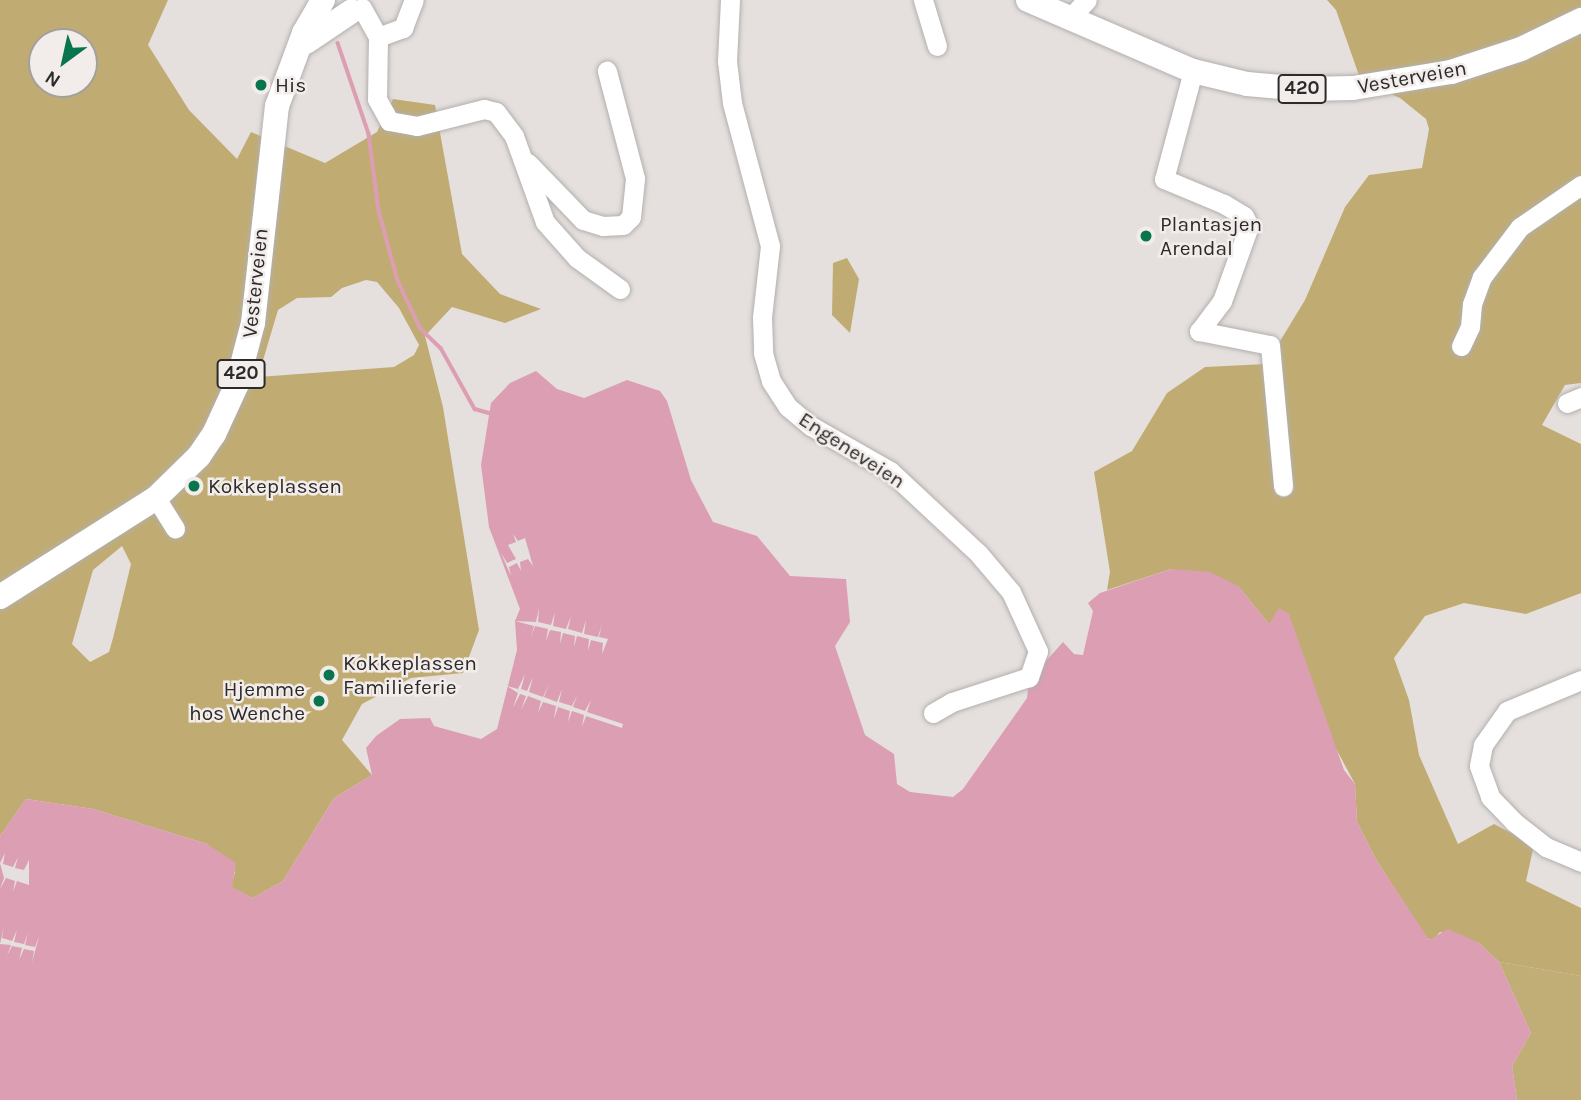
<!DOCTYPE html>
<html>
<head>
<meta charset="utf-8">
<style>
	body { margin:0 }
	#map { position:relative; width:1581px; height:1100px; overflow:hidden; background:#e5e0de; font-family:Karla,sans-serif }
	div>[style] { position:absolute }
	.green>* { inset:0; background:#c1ad76 }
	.forest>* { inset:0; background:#c0ac73 }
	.water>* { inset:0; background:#dc9eb3 }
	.pier>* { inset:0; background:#e5e0de }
	.stream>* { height:3.5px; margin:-1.75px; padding:0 1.75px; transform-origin:1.75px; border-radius:1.75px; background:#dc9eb3 }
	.roads { filter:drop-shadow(0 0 2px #b3afad) drop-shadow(0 0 2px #b3afad) }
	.minor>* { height:19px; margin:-9.5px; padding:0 9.5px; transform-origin:9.5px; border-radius:9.5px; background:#fff }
	.major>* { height:24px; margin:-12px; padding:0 12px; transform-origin:12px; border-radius:12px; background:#fff }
	.dots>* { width:19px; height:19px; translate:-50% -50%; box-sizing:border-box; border:4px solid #f2edeb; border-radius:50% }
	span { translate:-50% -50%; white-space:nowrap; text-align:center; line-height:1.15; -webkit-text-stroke:5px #f2edeb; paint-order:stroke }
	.shield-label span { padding:2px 5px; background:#f2edeb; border:2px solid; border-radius:5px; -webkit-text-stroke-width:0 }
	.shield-label { font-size:19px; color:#2c2a2a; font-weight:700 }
	.street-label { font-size:21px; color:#2c2a2a }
	.poi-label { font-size:21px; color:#2c2a2a }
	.left { translate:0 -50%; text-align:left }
	.right { translate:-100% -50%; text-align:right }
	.north { position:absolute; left:28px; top:28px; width:70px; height:70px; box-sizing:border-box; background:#f2edeb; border:2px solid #a39f9e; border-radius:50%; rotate:213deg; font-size:19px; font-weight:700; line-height:28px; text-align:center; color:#2c2a2a }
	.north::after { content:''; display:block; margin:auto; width:24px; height:32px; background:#09754e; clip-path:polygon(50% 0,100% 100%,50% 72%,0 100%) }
</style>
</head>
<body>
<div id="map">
	<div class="green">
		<i style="clip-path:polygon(1499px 962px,1581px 976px,1581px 1100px,1517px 1100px,1512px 1066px,1531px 1033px)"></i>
	</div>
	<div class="forest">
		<i style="clip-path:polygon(evenodd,0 0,168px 0,148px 45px,189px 110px,237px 159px,251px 132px,325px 163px,377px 132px,393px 99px,435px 105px,462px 254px,500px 294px,541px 309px,505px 323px,452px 307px,425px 336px,443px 407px,479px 630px,463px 673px,411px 678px,362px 704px,342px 740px,372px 775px,334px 798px,283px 881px,253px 898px,231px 887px,235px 872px,207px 844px,93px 809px,26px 799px,0 836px,0 0,42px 42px,84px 42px,84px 84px,42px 84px,42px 42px,0 0,366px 280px,377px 282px,399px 308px,419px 345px,414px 355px,394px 367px,258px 377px,278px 310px,297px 298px,331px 297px,342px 288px,366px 280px,0 0,122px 546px,131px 564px,113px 638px,109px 652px,90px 662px,72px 644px,93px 570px,122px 546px)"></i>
		<i style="clip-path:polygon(1327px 0,1581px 0,1581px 383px,1565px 385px,1542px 425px,1581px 444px,1581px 593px,1526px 614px,1464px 603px,1425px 616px,1394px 658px,1409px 700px,1419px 755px,1458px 844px,1494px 824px,1534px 845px,1526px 881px,1581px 908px,1581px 976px,1499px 962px,1479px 943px,1440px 932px,1432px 941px,1427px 938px,1375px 858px,1357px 822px,1355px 784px,1269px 624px,1238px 586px,1171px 569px,1107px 590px,1110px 572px,1094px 472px,1132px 451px,1167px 393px,1205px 367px,1266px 364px,1305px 300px,1345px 207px,1369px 175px,1422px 168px,1429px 129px,1426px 119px,1400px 98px,1361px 81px,1336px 10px)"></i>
		<i style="clip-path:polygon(847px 258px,859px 279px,850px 333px,832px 315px,833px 263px)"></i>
	</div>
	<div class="water">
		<i style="clip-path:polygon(536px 371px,557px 389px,584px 398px,627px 380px,660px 391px,667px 401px,691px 480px,713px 522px,757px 536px,790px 576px,846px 579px,850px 622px,835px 646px,865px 735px,894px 754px,897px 784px,910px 792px,953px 797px,963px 789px,1027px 698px,1029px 680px,1063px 642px,1074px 654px,1083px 655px,1093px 611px,1088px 603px,1100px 593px,1171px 569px,1210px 572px,1238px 586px,1269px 624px,1279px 608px,1289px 614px,1344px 770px,1355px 784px,1357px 822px,1375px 858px,1429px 940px,1448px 929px,1479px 943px,1499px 962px,1531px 1033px,1512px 1066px,1517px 1100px,0 1100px,0 836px,26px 799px,93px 809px,207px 844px,236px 863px,232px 887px,253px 898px,283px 881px,334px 798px,372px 775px,366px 748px,376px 736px,400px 719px,430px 718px,434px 726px,481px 739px,497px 729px,517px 650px,515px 621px,520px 609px,489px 527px,481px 465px,491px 403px,510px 383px)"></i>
	</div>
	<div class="pier">
		<i style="clip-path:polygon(513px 534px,518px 541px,525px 538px,533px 566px,528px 559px,520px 562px,521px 571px,517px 563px,509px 567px,511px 576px,501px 553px,507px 563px,516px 559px,508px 545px,516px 542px)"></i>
		<i style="clip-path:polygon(539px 608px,538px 622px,551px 625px,555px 612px,553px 626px,566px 629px,571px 616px,568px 629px,582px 633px,586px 620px,584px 634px,598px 637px,602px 624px,599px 637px,608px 639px,602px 654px,603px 643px,591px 640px,588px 651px,589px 639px,577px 636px,574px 647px,575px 636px,563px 633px,560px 644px,561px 632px,550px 630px,546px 641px,548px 629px,535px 626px,531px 637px,534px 626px,515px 621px,536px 622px)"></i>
		<i style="clip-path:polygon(525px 674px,521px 689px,527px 691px,533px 677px,529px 692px,543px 697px,549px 684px,544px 697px,557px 702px,562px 689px,559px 702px,572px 706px,577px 695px,573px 707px,585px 711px,591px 700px,587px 712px,623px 724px,622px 728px,586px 716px,582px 727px,584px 715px,572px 711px,568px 722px,570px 711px,558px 707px,554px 719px,556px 706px,543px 702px,538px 713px,541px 701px,528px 696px,521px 710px,526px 696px,520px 694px,513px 708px,518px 693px,507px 686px,518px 689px)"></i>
		<i style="clip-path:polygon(5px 853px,3px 864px,13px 867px,18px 857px,15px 868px,24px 870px,29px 860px,29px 885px,17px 881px,13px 892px,15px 881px,6px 878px,0 889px,4px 878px,0 863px)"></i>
		<i style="clip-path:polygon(4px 926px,2px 938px,12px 941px,17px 930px,14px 942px,24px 944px,28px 933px,25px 945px,35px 947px,39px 936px,32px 963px,34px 951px,24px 949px,19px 960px,22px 948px,12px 946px,7px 956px,11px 945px,0 944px)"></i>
	</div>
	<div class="stream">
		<i style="left:338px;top:43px;width:96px;rotate:71.2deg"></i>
		<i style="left:369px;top:134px;width:78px;rotate:82.6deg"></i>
		<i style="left:379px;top:211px;width:73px;rotate:74.8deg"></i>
		<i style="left:398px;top:281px;width:53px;rotate:64.4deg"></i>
		<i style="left:421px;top:329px;width:28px;rotate:44deg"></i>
		<i style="left:441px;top:348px;width:70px;rotate:60.9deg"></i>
		<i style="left:475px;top:409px;width:15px;rotate:16deg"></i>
	</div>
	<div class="roads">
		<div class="minor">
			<i style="left:730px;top:0;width:61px;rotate:92.8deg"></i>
			<i style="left:727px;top:61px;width:42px;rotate:83.2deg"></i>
			<i style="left:732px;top:103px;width:148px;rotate:75.1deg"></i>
			<i style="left:770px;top:246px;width:71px;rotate:96.4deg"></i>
			<i style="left:762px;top:317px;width:36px;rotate:88deg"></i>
			<i style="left:763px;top:353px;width:29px;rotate:74deg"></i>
			<i style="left:771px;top:381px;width:31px;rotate:57deg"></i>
			<i style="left:788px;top:407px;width:30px;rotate:40deg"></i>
			<i style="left:811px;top:426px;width:91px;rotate:29.7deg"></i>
			<i style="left:890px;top:471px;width:120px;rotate:43deg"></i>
			<i style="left:978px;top:553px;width:51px;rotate:49.8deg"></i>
			<i style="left:1011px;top:592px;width:65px;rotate:65.4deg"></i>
			<i style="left:1038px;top:651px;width:28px;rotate:109deg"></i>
			<i style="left:1029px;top:677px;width:81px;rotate:162deg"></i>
			<i style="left:952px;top:702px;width:22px;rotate:150deg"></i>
			<i style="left:923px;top:0;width:48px;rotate:73.1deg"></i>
			<i style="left:362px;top:8px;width:33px;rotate:61deg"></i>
			<i style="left:378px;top:37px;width:62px;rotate:90.9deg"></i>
			<i style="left:377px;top:99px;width:25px;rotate:61deg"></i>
			<i style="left:389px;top:121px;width:28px;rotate:10deg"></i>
			<i style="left:417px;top:126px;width:69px;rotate:-14.2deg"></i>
			<i style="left:484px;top:109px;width:12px;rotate:14deg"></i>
			<i style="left:496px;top:112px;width:30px;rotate:53deg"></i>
			<i style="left:514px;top:136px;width:91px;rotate:70.2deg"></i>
			<i style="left:545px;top:222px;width:48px;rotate:48.4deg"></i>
			<i style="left:577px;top:258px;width:53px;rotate:35.8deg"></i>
			<i style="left:1069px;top:19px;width:26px;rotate:-47deg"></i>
			<i style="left:378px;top:37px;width:27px;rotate:-20deg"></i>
			<i style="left:403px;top:28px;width:30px;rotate:-69deg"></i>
			<i style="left:1193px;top:71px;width:112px;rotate:105deg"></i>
			<i style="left:1164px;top:179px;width:65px;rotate:22.6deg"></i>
			<i style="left:1224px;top:204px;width:23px;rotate:31deg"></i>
			<i style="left:1244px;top:216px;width:11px;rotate:63deg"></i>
			<i style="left:1249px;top:226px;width:80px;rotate:109.8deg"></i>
			<i style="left:1222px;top:301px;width:38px;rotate:127deg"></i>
			<i style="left:528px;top:163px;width:79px;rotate:46deg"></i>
			<i style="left:583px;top:220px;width:21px;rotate:17deg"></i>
			<i style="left:603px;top:226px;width:20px;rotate:-3deg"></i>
			<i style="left:623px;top:225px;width:11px;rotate:-45deg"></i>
			<i style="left:631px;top:217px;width:39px;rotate:-84deg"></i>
			<i style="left:635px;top:178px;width:111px;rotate:-104.7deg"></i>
			<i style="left:1199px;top:331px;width:72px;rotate:11.2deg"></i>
			<i style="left:1270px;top:345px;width:142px;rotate:84.7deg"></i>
			<i style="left:1461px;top:346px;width:21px;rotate:-65deg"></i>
			<i style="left:1470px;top:327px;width:23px;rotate:-85deg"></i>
			<i style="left:1472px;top:304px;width:29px;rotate:-70deg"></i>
			<i style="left:1482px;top:277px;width:63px;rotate:-52.8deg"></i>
			<i style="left:1520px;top:227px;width:74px;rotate:-34.5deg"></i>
			<i style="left:1567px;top:403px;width:15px;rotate:-23deg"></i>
			<i style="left:156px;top:498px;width:36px;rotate:58deg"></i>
			<i style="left:1581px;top:680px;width:80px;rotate:157.3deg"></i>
			<i style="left:1507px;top:711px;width:42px;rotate:125.2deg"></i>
			<i style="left:1483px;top:745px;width:21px;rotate:101deg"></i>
			<i style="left:1479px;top:766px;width:33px;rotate:70deg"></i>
			<i style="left:1490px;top:797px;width:35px;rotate:46deg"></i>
			<i style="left:1514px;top:822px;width:41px;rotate:38deg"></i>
			<i style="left:1546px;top:847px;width:38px;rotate:23deg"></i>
		</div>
		<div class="major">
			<i style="left:1028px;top:0;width:180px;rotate:23.3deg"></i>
			<i style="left:1193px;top:71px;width:56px;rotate:13.5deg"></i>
			<i style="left:1247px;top:84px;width:57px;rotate:5deg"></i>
			<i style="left:1304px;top:89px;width:49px;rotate:-1.2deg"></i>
			<i style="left:1353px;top:88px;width:99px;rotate:-9.3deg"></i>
			<i style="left:1451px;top:72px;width:74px;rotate:-18.2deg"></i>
			<i style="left:1521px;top:49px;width:67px;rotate:-25.8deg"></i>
			<i style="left:306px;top:42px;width:55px;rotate:-34deg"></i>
			<i style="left:0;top:597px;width:185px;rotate:-32.4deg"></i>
			<i style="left:156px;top:498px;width:60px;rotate:-44.3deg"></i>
			<i style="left:199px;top:456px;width:27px;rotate:-56deg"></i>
			<i style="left:214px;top:434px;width:55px;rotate:-65.3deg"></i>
			<i style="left:237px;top:384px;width:63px;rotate:-75.3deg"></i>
			<i style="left:253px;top:323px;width:218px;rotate:-83.7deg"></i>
			<i style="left:277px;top:106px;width:78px;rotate:-69.7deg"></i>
			<i style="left:304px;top:33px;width:38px;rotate:-60deg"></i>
		</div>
	</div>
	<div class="dots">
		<i style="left:261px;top:85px;background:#09754e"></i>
		<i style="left:1146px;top:236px;background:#09754e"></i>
		<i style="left:194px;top:486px;background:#09754e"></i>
		<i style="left:329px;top:675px;background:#09754e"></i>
		<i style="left:319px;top:701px;background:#09754e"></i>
	</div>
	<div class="shield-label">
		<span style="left:1302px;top:89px">420</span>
		<span style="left:241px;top:374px">420</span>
	</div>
	<div class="street-label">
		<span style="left:1412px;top:77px;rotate:-10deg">Vesterveien</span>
		<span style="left:255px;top:283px;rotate:-84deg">Vesterveien</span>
		<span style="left:852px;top:450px;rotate:33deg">Engeneveien</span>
	</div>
	<div class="poi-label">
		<span class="left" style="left:275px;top:85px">His</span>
		<span class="left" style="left:1160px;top:236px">Plantasjen<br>Arendal</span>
		<span class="left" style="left:208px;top:486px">Kokkeplassen</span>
		<span class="left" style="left:343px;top:675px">Kokkeplassen<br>Familieferie</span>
		<span class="right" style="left:305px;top:701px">Hjemme<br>hos Wenche</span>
	</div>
	<div class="north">N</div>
</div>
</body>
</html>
